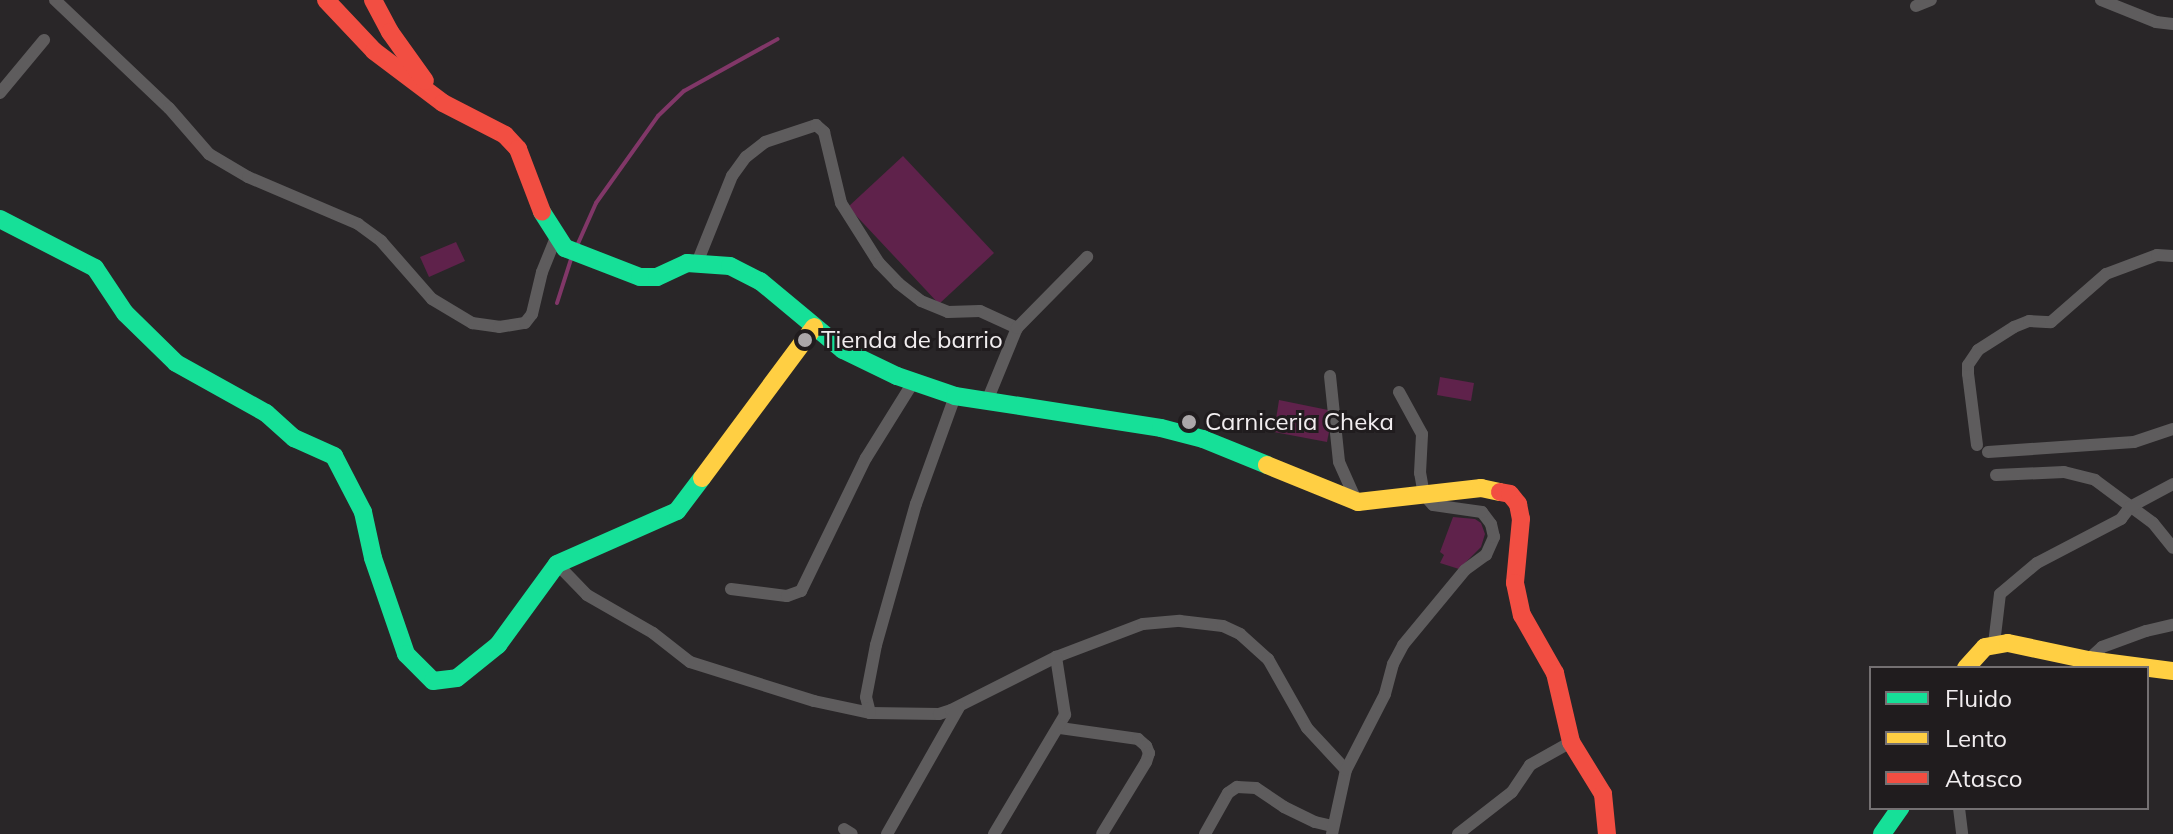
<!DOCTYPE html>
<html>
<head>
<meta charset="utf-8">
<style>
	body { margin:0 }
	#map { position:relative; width:2173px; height:834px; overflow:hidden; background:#292628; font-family:Mulish,sans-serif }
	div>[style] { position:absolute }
	.green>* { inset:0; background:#5f224b }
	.stream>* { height:4px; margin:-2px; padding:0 2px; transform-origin:2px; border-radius:2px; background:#813768 }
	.street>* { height:12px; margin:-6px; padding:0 6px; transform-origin:6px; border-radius:6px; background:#5e5c5d }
	.fast>* { height:18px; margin:-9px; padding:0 9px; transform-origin:9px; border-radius:9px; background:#16e098 }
	.slow>* { height:18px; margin:-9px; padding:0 9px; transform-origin:9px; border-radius:9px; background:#ffcf43 }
	.jam>* { height:18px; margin:-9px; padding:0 9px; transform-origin:9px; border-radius:9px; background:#f24e42 }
	.dots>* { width:22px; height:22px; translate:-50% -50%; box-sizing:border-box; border:4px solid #201c1e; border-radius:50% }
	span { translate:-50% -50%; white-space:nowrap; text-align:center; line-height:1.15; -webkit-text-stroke:6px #201c1e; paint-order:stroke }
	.poi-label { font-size:24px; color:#f1edef }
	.left { translate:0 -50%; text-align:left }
	.legend { position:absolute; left:1869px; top:666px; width:280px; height:144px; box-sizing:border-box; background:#201c1e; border:2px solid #747072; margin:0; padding:10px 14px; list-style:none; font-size:24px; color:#f1edef }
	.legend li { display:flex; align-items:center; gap:16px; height:40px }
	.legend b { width:40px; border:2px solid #747072 }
</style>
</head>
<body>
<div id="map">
	<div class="green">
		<i style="clip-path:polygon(903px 156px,994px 253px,939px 304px,848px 207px)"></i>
		<i style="clip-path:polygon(456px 242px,465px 261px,429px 277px,420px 257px)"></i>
		<i style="clip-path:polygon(1440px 377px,1474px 383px,1471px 401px,1437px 395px)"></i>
		<i style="clip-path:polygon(1279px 400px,1333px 411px,1327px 442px,1274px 432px)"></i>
		<i style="clip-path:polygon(1453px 517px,1475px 519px,1481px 523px,1485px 534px,1481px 547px,1459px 569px,1440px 563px,1444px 555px,1440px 552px)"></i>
	</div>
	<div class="stream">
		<i style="left:576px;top:248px;width:49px;rotate:-66deg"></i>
		<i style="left:596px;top:203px;width:107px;rotate:-54.5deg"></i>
		<i style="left:658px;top:116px;width:36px;rotate:-44deg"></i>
		<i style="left:684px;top:91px;width:107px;rotate:-29deg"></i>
		<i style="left:557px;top:303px;width:49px;rotate:-72.3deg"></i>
	</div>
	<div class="street">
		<i style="left:55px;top:0;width:157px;rotate:43.5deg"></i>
		<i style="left:169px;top:108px;width:61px;rotate:49deg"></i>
		<i style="left:209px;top:154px;width:45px;rotate:30.5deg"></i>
		<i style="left:248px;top:177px;width:120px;rotate:23.1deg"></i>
		<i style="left:358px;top:224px;width:29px;rotate:36deg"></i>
		<i style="left:381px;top:241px;width:77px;rotate:48.7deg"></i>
		<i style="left:432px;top:299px;width:47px;rotate:31deg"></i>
		<i style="left:472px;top:323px;width:27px;rotate:8deg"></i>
		<i style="left:499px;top:327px;width:26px;rotate:-9deg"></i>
		<i style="left:525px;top:323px;width:11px;rotate:-52deg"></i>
		<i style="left:532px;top:314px;width:43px;rotate:-76.6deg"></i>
		<i style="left:542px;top:272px;width:37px;rotate:-68deg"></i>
		<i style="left:2101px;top:0;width:59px;rotate:21.8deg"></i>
		<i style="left:2156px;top:22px;width:17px;rotate:7deg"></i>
		<i style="left:1916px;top:6px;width:16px;rotate:-22deg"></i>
		<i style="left:0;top:93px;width:69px;rotate:-50.3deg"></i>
		<i style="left:697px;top:263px;width:94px;rotate:-68.1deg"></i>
		<i style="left:732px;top:176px;width:24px;rotate:-54deg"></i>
		<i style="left:746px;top:157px;width:24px;rotate:-38deg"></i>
		<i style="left:765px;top:142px;width:54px;rotate:-18.4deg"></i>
		<i style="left:816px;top:125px;width:11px;rotate:41deg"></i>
		<i style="left:824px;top:132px;width:73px;rotate:76.5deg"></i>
		<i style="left:841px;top:203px;width:71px;rotate:57.7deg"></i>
		<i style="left:879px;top:263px;width:28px;rotate:46deg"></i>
		<i style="left:898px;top:283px;width:29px;rotate:38deg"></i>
		<i style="left:921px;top:301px;width:29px;rotate:22deg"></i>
		<i style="left:948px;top:312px;width:32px;rotate:-2deg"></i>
		<i style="left:980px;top:311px;width:41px;rotate:24.7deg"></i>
		<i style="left:1330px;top:376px;width:86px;rotate:84deg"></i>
		<i style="left:1339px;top:462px;width:42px;rotate:65.9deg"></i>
		<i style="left:987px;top:401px;width:79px;rotate:-67.7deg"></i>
		<i style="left:1017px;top:328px;width:100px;rotate:-45.4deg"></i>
		<i style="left:1977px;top:445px;width:72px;rotate:-97.2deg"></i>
		<i style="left:1968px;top:374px;width:9px;rotate:-90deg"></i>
		<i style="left:1968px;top:365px;width:18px;rotate:-56deg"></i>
		<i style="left:1978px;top:350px;width:43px;rotate:-32.6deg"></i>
		<i style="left:2014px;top:327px;width:16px;rotate:-22deg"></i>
		<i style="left:2029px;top:321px;width:22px;rotate:3deg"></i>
		<i style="left:2051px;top:322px;width:73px;rotate:-41.1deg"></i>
		<i style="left:2106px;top:274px;width:54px;rotate:-20.4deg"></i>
		<i style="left:2157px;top:255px;width:16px;rotate:4deg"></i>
		<i style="left:1988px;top:452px;width:146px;rotate:-3.9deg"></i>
		<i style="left:2134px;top:442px;width:41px;rotate:-18.4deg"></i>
		<i style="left:1996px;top:475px;width:68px;rotate:-2.5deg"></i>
		<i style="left:2064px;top:472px;width:32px;rotate:14deg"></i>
		<i style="left:2095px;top:480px;width:72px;rotate:36.6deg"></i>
		<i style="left:2153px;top:523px;width:32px;rotate:51deg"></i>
		<i style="left:557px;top:564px;width:43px;rotate:45.9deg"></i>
		<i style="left:587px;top:595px;width:76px;rotate:29.9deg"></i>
		<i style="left:653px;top:633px;width:47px;rotate:38.1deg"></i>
		<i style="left:690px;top:662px;width:130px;rotate:17.5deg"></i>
		<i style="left:814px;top:701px;width:57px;rotate:12.1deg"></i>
		<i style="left:870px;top:713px;width:69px;rotate:0.8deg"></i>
		<i style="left:939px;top:714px;width:13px;rotate:-18deg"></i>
		<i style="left:951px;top:710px;width:118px;rotate:-26.8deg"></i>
		<i style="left:1056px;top:657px;width:93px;rotate:-20.8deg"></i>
		<i style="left:1143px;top:624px;width:37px;rotate:-5deg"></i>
		<i style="left:1180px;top:621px;width:43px;rotate:6.6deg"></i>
		<i style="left:1223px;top:626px;width:19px;rotate:25deg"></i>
		<i style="left:1240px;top:634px;width:38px;rotate:42deg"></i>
		<i style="left:1268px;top:659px;width:79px;rotate:60.5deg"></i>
		<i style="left:1307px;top:728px;width:57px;rotate:47.1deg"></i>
		<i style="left:731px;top:589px;width:56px;rotate:7.1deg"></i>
		<i style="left:787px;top:596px;width:15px;rotate:-20deg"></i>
		<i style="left:801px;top:591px;width:148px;rotate:-64deg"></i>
		<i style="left:866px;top:458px;width:91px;rotate:-58.1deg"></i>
		<i style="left:1994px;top:644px;width:50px;rotate:-83.2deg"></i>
		<i style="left:2000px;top:594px;width:48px;rotate:-40deg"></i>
		<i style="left:2037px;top:563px;width:95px;rotate:-27.6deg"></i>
		<i style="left:2121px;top:519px;width:15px;rotate:-53deg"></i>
		<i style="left:2130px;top:507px;width:49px;rotate:-28.1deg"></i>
		<i style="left:2088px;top:660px;width:19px;rotate:-43deg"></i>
		<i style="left:2102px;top:647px;width:47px;rotate:-20deg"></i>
		<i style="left:2146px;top:631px;width:28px;rotate:-13deg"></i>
		<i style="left:870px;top:713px;width:16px;rotate:-104deg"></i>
		<i style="left:866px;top:697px;width:53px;rotate:-79.1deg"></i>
		<i style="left:876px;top:645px;width:147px;rotate:-74.2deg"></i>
		<i style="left:916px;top:504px;width:115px;rotate:-70.1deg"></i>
		<i style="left:1060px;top:728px;width:79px;rotate:8deg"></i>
		<i style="left:1138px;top:739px;width:11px;rotate:41deg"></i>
		<i style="left:1146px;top:746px;width:8px;rotate:67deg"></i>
		<i style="left:1149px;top:753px;width:9px;rotate:108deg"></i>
		<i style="left:1146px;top:762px;width:84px;rotate:121.4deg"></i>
		<i style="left:1959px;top:808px;width:26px;rotate:83deg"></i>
		<i style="left:844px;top:829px;width:9px;rotate:32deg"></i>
		<i style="left:887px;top:834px;width:146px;rotate:-60.4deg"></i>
		<i style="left:994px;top:834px;width:139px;rotate:-59.2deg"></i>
		<i style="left:1065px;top:715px;width:59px;rotate:-98.8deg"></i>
		<i style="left:1205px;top:834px;width:47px;rotate:-60.7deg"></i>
		<i style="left:1228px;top:793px;width:11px;rotate:-34deg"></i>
		<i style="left:1237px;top:787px;width:19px;rotate:3deg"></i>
		<i style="left:1256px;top:788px;width:34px;rotate:34deg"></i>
		<i style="left:1284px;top:807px;width:34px;rotate:26deg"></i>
		<i style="left:1315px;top:822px;width:18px;rotate:13deg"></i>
		<i style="left:1332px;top:834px;width:66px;rotate:-77.7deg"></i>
		<i style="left:1346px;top:770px;width:85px;rotate:-62.8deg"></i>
		<i style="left:1385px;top:694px;width:31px;rotate:-75deg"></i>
		<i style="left:1393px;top:664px;width:21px;rotate:-62deg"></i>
		<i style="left:1403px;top:645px;width:97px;rotate:-50.4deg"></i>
		<i style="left:1465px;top:570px;width:26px;rotate:-36deg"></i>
		<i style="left:1486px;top:555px;width:20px;rotate:-66deg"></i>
		<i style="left:1494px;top:537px;width:13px;rotate:-103deg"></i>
		<i style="left:1491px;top:524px;width:15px;rotate:-127deg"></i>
		<i style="left:1482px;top:512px;width:49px;rotate:-171.9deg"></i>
		<i style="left:1433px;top:505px;width:13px;rotate:-132deg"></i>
		<i style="left:1424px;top:495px;width:22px;rotate:-100deg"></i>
		<i style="left:1420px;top:473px;width:39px;rotate:-87deg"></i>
		<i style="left:1422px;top:434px;width:48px;rotate:-118.7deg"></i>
		<i style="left:1458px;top:834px;width:68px;rotate:-37.9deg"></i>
		<i style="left:1512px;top:792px;width:32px;rotate:-56deg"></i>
		<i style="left:1530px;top:765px;width:47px;rotate:-29.3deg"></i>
	</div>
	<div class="fast">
		<i style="left:542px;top:212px;width:43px;rotate:57.4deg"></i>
		<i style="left:565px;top:248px;width:80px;rotate:21.1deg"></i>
		<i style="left:640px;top:277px;width:17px"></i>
		<i style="left:657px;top:277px;width:33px;rotate:-25deg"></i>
		<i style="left:687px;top:263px;width:43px;rotate:4deg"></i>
		<i style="left:730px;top:266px;width:34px;rotate:27deg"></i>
		<i style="left:760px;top:281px;width:108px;rotate:39.7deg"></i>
		<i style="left:843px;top:350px;width:60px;rotate:25.7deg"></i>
		<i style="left:897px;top:376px;width:61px;rotate:19deg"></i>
		<i style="left:955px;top:396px;width:208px;rotate:8.8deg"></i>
		<i style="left:1161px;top:428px;width:43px;rotate:14.7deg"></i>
		<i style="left:1203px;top:439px;width:69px;rotate:22.1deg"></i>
		<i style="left:0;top:219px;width:107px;rotate:27.3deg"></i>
		<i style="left:95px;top:268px;width:54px;rotate:56.3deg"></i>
		<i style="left:125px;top:313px;width:71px;rotate:44.4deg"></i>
		<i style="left:176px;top:363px;width:103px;rotate:29.1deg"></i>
		<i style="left:266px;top:413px;width:38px;rotate:42deg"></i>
		<i style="left:294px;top:438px;width:44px;rotate:24.2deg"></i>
		<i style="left:334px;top:456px;width:63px;rotate:62.6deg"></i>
		<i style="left:363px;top:512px;width:47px;rotate:77.7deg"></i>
		<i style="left:373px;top:558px;width:102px;rotate:71deg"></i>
		<i style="left:406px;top:654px;width:38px;rotate:45deg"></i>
		<i style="left:433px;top:681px;width:24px;rotate:-7deg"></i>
		<i style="left:457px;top:678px;width:53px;rotate:-38.8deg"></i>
		<i style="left:498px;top:645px;width:100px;rotate:-53.9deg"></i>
		<i style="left:557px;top:564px;width:131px;rotate:-23.8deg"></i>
		<i style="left:677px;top:511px;width:41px;rotate:-52.9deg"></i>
		<i style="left:1882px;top:834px;width:32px;rotate:-55deg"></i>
	</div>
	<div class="slow">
		<i style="left:1267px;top:465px;width:98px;rotate:22.1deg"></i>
		<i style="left:1358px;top:502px;width:124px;rotate:-6.5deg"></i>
		<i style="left:1481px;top:488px;width:19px;rotate:12deg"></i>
		<i style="left:702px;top:478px;width:188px;rotate:-53.4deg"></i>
		<i style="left:1966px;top:668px;width:28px;rotate:-48deg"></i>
		<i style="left:1985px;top:647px;width:23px;rotate:-10deg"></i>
		<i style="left:2008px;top:643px;width:82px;rotate:12deg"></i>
		<i style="left:2088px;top:660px;width:86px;rotate:7.4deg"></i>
	</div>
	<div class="jam">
		<i style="left:326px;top:0;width:70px;rotate:46.7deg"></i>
		<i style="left:374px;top:51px;width:86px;rotate:37deg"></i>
		<i style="left:443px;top:103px;width:70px;rotate:27.3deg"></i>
		<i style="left:505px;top:135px;width:19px;rotate:47deg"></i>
		<i style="left:518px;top:149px;width:67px;rotate:69.1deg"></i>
		<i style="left:373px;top:0;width:36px;rotate:62deg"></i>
		<i style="left:390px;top:32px;width:60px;rotate:54.5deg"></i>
		<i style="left:1500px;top:492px;width:10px;rotate:11deg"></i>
		<i style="left:1510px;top:494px;width:13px;rotate:51deg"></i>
		<i style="left:1518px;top:504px;width:15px;rotate:79deg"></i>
		<i style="left:1521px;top:519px;width:64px;rotate:95.4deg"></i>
		<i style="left:1515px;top:583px;width:33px;rotate:78deg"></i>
		<i style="left:1522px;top:615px;width:67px;rotate:60.4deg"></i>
		<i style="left:1555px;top:673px;width:71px;rotate:76.9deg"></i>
		<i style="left:1571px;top:742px;width:61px;rotate:58.4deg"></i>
		<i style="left:1603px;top:794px;width:40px;rotate:84.3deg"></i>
	</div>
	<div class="dots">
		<i style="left:805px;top:340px;background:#aba7a9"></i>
		<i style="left:1189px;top:422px;background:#aba7a9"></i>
	</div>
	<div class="poi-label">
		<span class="left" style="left:821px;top:340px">Tienda de barrio</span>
		<span class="left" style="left:1205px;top:422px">Carniceria Cheka</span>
	</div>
	<ul class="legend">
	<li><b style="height:10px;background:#16e098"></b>Fluido</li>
	<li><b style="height:10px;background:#ffcf43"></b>Lento</li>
	<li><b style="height:10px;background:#f24e42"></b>Atasco</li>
	</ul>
</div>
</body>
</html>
